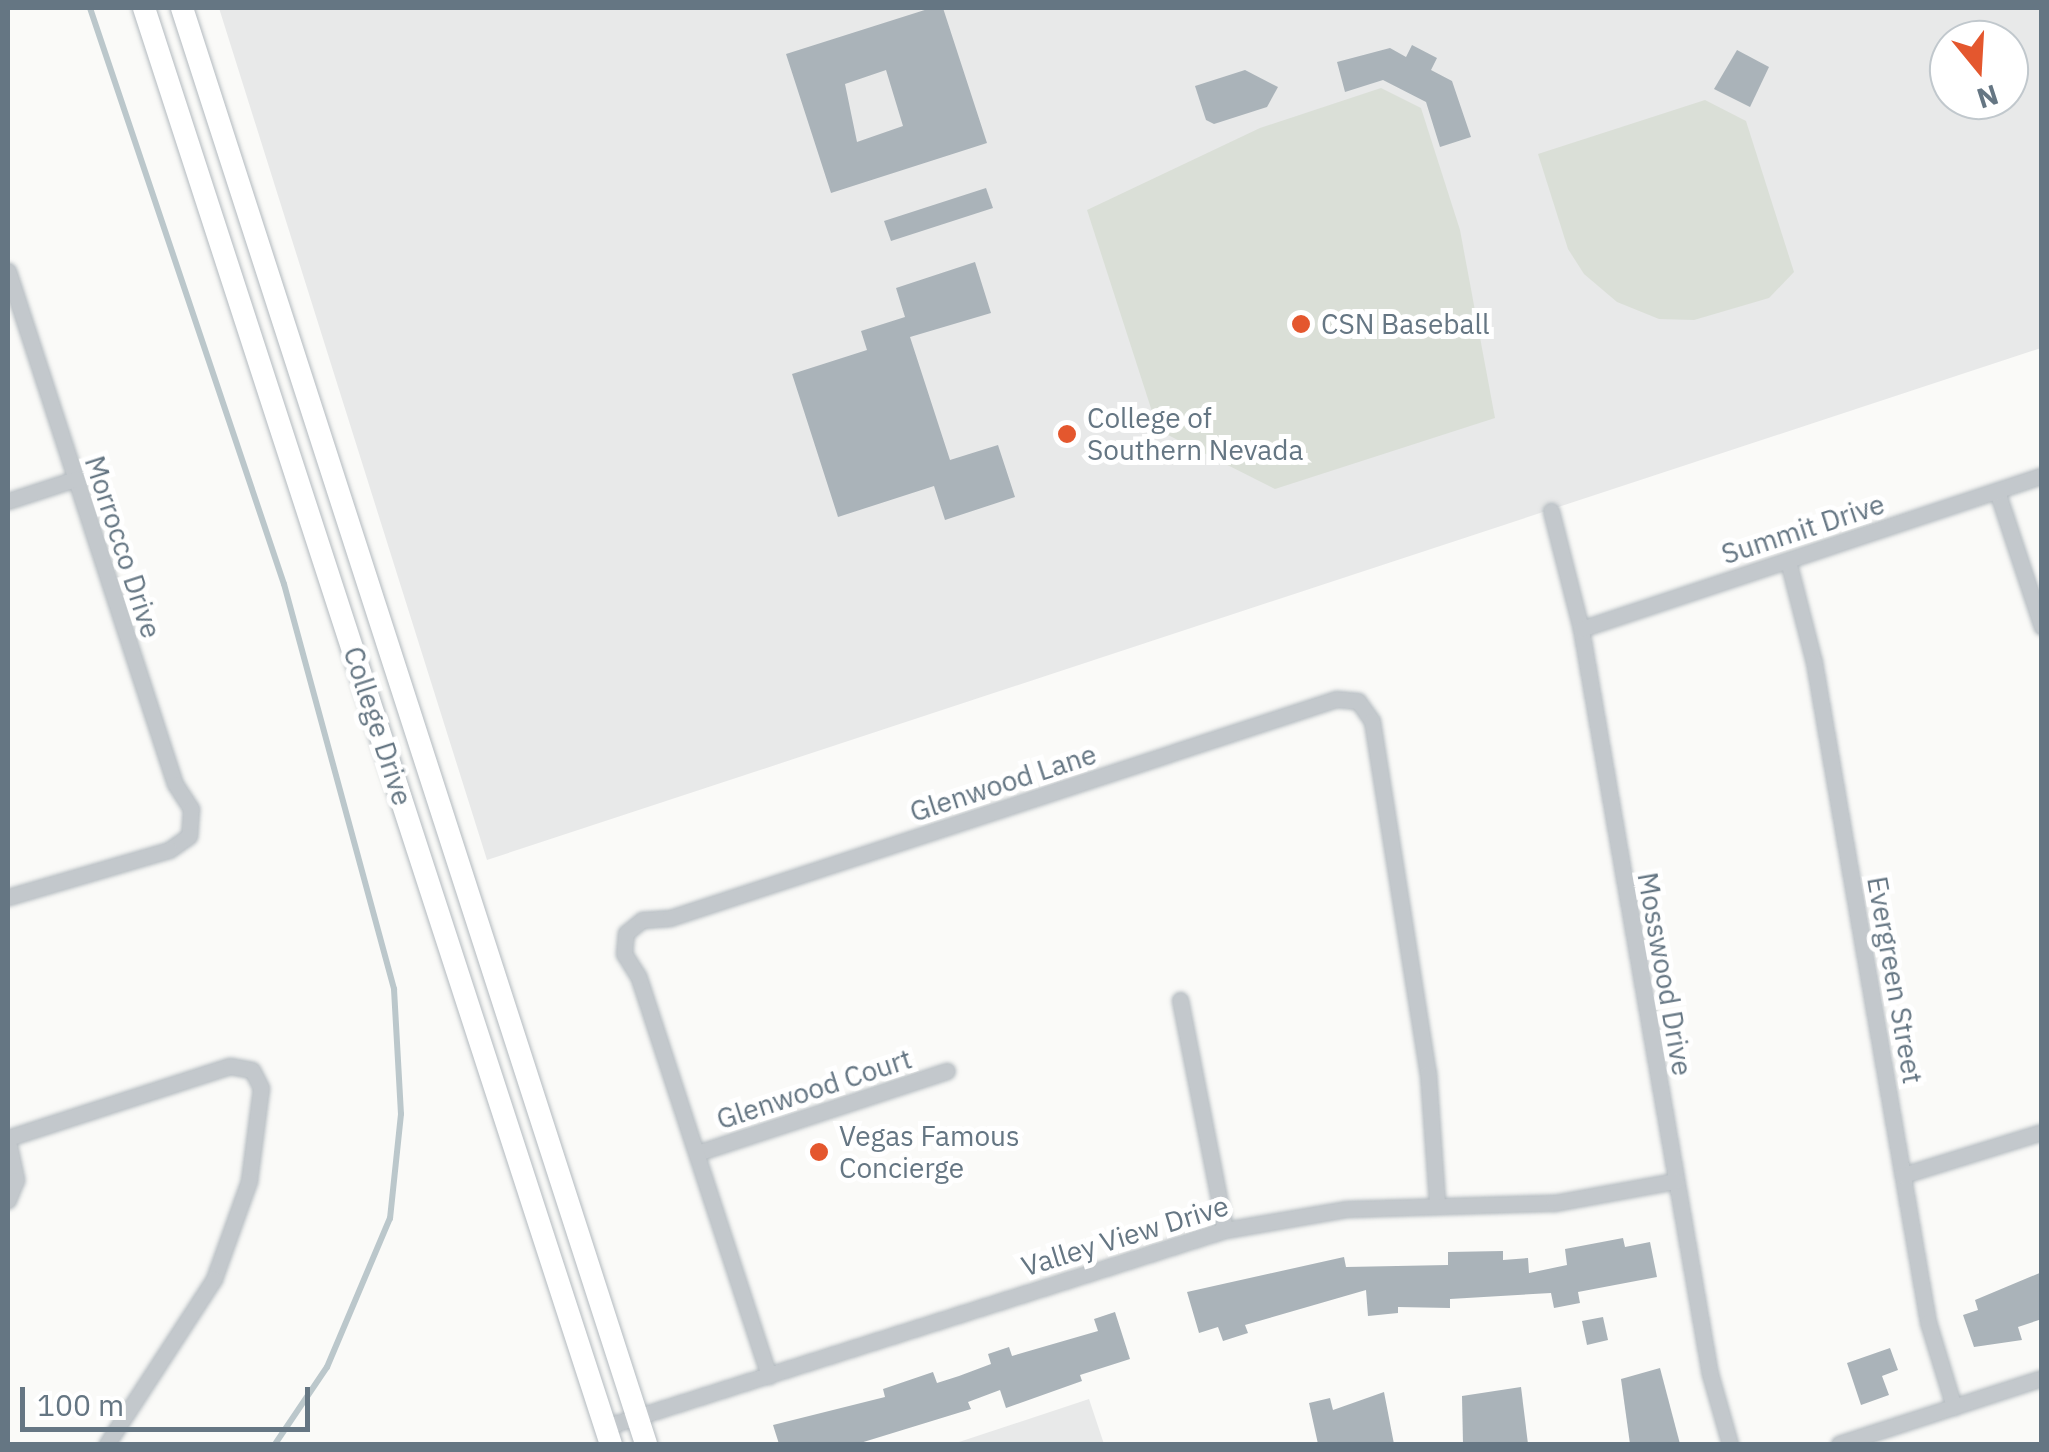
<!DOCTYPE html>
<html>
<head>
<meta charset="utf-8">
<style>
	body { margin:0 }
	#map { position:relative; width:2049px; height:1452px; overflow:hidden; background:#fafaf8; font-family:"IBM Plex Sans",sans-serif }
	div>[style] { position:absolute }
	.built>* { inset:0; background:#e8e9e9 }
	.green>* { inset:0; background:#dadfd7 }
	.stream>* { height:6px; margin:-3px; padding:0 3px; transform-origin:3px; border-radius:3px; background:#bbc7cb }
	.building>* { inset:0; background:#aab3b9 }
	.roads { filter:drop-shadow(0 0 2px #b3babf) drop-shadow(0 0 2px #b3babf) }
	.street>* { height:15px; margin:-7.5px; padding:0 7.5px; transform-origin:7.5px; border-radius:7.5px; background:#c3c8cc }
	.secondary>* { height:22px; margin:-11px; padding:0 11px; transform-origin:11px; border-radius:11px; background:#fff }
	.dots>* { width:28px; height:28px; translate:-50% -50%; box-sizing:border-box; border:5px solid #fff; border-radius:50% }
	span { translate:-50% -50%; white-space:nowrap; text-align:center; line-height:1.15; -webkit-text-stroke:10px #fff; paint-order:stroke }
	.poi-label { font-size:28px; color:#657683 }
	.left { translate:0 -50%; text-align:left }
	.street-label { font-size:28px; color:#657683 }
	.frame { position:absolute; inset:0; border:10px solid #657683; pointer-events:none }
	.north { position:absolute; left:1929px; top:20px; width:100px; height:100px; box-sizing:border-box; background:#fff; border:2px solid #c1c8cd; border-radius:50%; rotate:162deg; font-size:28px; font-weight:700; line-height:40px; text-align:center; color:#657683 }
	.north::after { content:''; display:block; margin:auto; width:35px; height:45px; background:#e4572e; clip-path:polygon(50% 0,100% 100%,50% 72%,0 100%) }
	.scale { position:absolute; left:20px; top:1387px; width:290px; height:45px; box-sizing:border-box; border:5px solid #657683; border-top:0; padding-left:12px; font-size:30px; line-height:35px; white-space:nowrap; color:#657683; -webkit-text-stroke:8px #fff; paint-order:stroke }
</style>
</head>
<body>
<div id="map">
	<div class="built">
		<i style="clip-path:polygon(evenodd,219px 8px,2041px 8px,2041px 348px,487px 860px,219px 8px,1949px 40px,2009px 40px,2009px 100px,1949px 100px,1949px 40px)"></i>
		<i style="clip-path:polygon(1089px 1399px,1104px 1444px,953px 1444px)"></i>
	</div>
	<div class="green">
		<i style="clip-path:polygon(1381px 88px,1421px 108px,1460px 230px,1495px 418px,1275px 489px,1158px 430px,1087px 210px,1260px 128px)"></i>
		<i style="clip-path:polygon(1705px 100px,1746px 121px,1794px 272px,1769px 298px,1694px 320px,1659px 319px,1617px 302px,1584px 274px,1568px 249px,1538px 154px)"></i>
	</div>
	<div class="stream">
		<i style="left:90px;top:8px;width:608px;rotate:71.39deg"></i>
		<i style="left:284px;top:584px;width:420px;rotate:74.8deg"></i>
		<i style="left:394px;top:989px;width:125px;rotate:86.8deg"></i>
		<i style="left:401px;top:1114px;width:105px;rotate:96deg"></i>
		<i style="left:390px;top:1218px;width:162px;rotate:112.9deg"></i>
		<i style="left:327px;top:1367px;width:93px;rotate:124deg"></i>
	</div>
	<div class="building">
		<i style="clip-path:polygon(evenodd,931px 8px,943px 8px,987px 143px,831px 193px,786px 54px,931px 8px,886px 70px,903px 126px,857px 142px,845px 84px,886px 70px)"></i>
		<i style="clip-path:polygon(1412px 45px,1437px 58px,1431px 70px,1452px 81px,1471px 137px,1440px 147px,1426px 102px,1383px 80px,1345px 92px,1337px 62px,1390px 48px,1406px 57px)"></i>
		<i style="clip-path:polygon(1737px 50px,1769px 67px,1750px 107px,1714px 89px)"></i>
		<i style="clip-path:polygon(1245px 70px,1278px 87px,1267px 107px,1214px 124px,1206px 120px,1195px 86px)"></i>
		<i style="clip-path:polygon(986px 188px,993px 208px,891px 241px,884px 221px)"></i>
		<i style="clip-path:polygon(975px 262px,991px 313px,910px 337px,950px 460px,998px 445px,1015px 497px,945px 520px,934px 486px,838px 517px,792px 374px,867px 350px,861px 331px,905px 317px,896px 288px)"></i>
		<i style="clip-path:polygon(1623px 1238px,1625px 1247px,1650px 1242px,1657px 1277px,1578px 1292px,1580px 1303px,1554px 1308px,1551px 1293px,1450px 1299px,1450px 1308px,1398px 1307px,1398px 1313px,1368px 1316px,1366px 1290px,1245px 1325px,1248px 1333px,1223px 1341px,1218px 1327px,1199px 1333px,1187px 1292px,1344px 1257px,1346px 1267px,1448px 1265px,1448px 1252px,1503px 1251px,1503px 1260px,1528px 1258px,1529px 1273px,1567px 1265px,1565px 1249px)"></i>
		<i style="clip-path:polygon(2042px 1272px,2042px 1319px,2018px 1327px,2022px 1340px,1974px 1347px,1963px 1315px,1978px 1310px,1975px 1300px)"></i>
		<i style="clip-path:polygon(1115px 1312px,1130px 1359px,1080px 1375px,1082px 1381px,1006px 1408px,1000px 1390px,968px 1402px,971px 1409px,857px 1444px,779px 1444px,773px 1425px,885px 1397px,883px 1389px,933px 1372px,937px 1383px,959px 1376px,991px 1364px,988px 1354px,1009px 1347px,1012px 1356px,1098px 1331px,1094px 1319px)"></i>
		<i style="clip-path:polygon(1603px 1317px,1608px 1340px,1587px 1345px,1582px 1321px)"></i>
		<i style="clip-path:polygon(1890px 1348px,1898px 1370px,1882px 1376px,1889px 1395px,1861px 1405px,1847px 1363px)"></i>
		<i style="clip-path:polygon(1660px 1368px,1680px 1444px,1630px 1444px,1621px 1379px)"></i>
		<i style="clip-path:polygon(1521px 1387px,1528px 1444px,1463px 1444px,1462px 1396px)"></i>
		<i style="clip-path:polygon(1384px 1392px,1394px 1444px,1318px 1444px,1309px 1403px,1330px 1398px,1333px 1410px)"></i>
	</div>
	<div class="roads">
		<div class="street">
			<i style="left:8px;top:271px;width:539px;rotate:71.97deg"></i>
			<i style="left:175px;top:784px;width:30px;rotate:57deg"></i>
			<i style="left:191px;top:809px;width:27px;rotate:94deg"></i>
			<i style="left:189px;top:836px;width:24px;rotate:145deg"></i>
			<i style="left:169px;top:850px;width:168px;rotate:163.7deg"></i>
			<i style="left:1997px;top:491px;width:143px;rotate:71.7deg"></i>
			<i style="left:8px;top:501px;width:71px;rotate:-18.2deg"></i>
			<i style="left:1551px;top:511px;width:122px;rotate:75.7deg"></i>
			<i style="left:1581px;top:629px;width:756px;rotate:80.18deg"></i>
			<i style="left:1710px;top:1374px;width:73px;rotate:74.1deg"></i>
			<i style="left:1788px;top:561px;width:104px;rotate:75.6deg"></i>
			<i style="left:1814px;top:662px;width:670px;rotate:80.2deg"></i>
			<i style="left:1928px;top:1322px;width:89px;rotate:73deg"></i>
			<i style="left:1581px;top:629px;width:486px;rotate:-18.4deg"></i>
			<i style="left:1180px;top:1000px;width:234px;rotate:78.9deg"></i>
			<i style="left:8px;top:1138px;width:233px;rotate:-18deg"></i>
			<i style="left:230px;top:1066px;width:22px;rotate:10deg"></i>
			<i style="left:252px;top:1070px;width:20px;rotate:63deg"></i>
			<i style="left:261px;top:1088px;width:94px;rotate:97.4deg"></i>
			<i style="left:249px;top:1181px;width:104px;rotate:109.7deg"></i>
			<i style="left:214px;top:1279px;width:197px;rotate:123deg"></i>
			<i style="left:8px;top:1141px;width:40px;rotate:78deg"></i>
			<i style="left:16px;top:1180px;width:22px;rotate:112deg"></i>
			<i style="left:697px;top:1153px;width:263px;rotate:-18.2deg"></i>
			<i style="left:1903px;top:1175px;width:145px;rotate:-17.2deg"></i>
			<i style="left:769px;top:1376px;width:421px;rotate:-108.1deg"></i>
			<i style="left:638px;top:976px;width:26px;rotate:-122deg"></i>
			<i style="left:624px;top:954px;width:21px;rotate:-85deg"></i>
			<i style="left:626px;top:933px;width:21px;rotate:-39deg"></i>
			<i style="left:642px;top:920px;width:28px;rotate:-4deg"></i>
			<i style="left:670px;top:918px;width:701px;rotate:-18.2deg"></i>
			<i style="left:1336px;top:699px;width:22px;rotate:5deg"></i>
			<i style="left:1358px;top:701px;width:24px;rotate:55deg"></i>
			<i style="left:1372px;top:721px;width:356px;rotate:81deg"></i>
			<i style="left:1428px;top:1073px;width:129px;rotate:86deg"></i>
			<i style="left:605px;top:1427px;width:651px;rotate:-17.63deg"></i>
			<i style="left:1225px;top:1230px;width:124px;rotate:-9.8deg"></i>
			<i style="left:1347px;top:1209px;width:207px;rotate:-1.7deg"></i>
			<i style="left:1554px;top:1203px;width:123px;rotate:-10.3deg"></i>
			<i style="left:1839px;top:1444px;width:213px;rotate:-18deg"></i>
		</div>
		<div class="secondary">
			<i style="left:144px;top:8px;width:1510px;rotate:71.99deg"></i>
			<i style="left:182px;top:8px;width:1509px;rotate:72.09deg"></i>
		</div>
	</div>
	<div class="dots">
		<i style="left:1301px;top:324px;background:#e4572e"></i>
		<i style="left:1067px;top:434px;background:#e4572e"></i>
		<i style="left:819px;top:1152px;background:#e4572e"></i>
	</div>
	<div class="poi-label">
		<span class="left" style="left:1321px;top:324px">CSN Baseball</span>
		<span class="left" style="left:1087px;top:434px">College of<br>Southern Nevada</span>
		<span class="left" style="left:839px;top:1152px">Vegas Famous<br>Concierge</span>
	</div>
	<div class="street-label">
		<span style="left:1803px;top:529px;rotate:-18deg">Summit Drive</span>
		<span style="left:123px;top:547px;rotate:72deg">Morrocco Drive</span>
		<span style="left:378px;top:726px;rotate:72deg">College Drive</span>
		<span style="left:1003px;top:783px;rotate:-18deg">Glenwood Lane</span>
		<span style="left:1665px;top:974px;rotate:80deg">Mosswood Drive</span>
		<span style="left:1895px;top:980px;rotate:80deg">Evergreen Street</span>
		<span style="left:814px;top:1089px;rotate:-18deg">Glenwood Court</span>
		<span style="left:1125px;top:1236px;rotate:-17deg">Valley View Drive</span>
	</div>
	<div class="frame"></div>
	<div class="north">N</div>
	<div class="scale">100 m</div>
</div>
</body>
</html>
